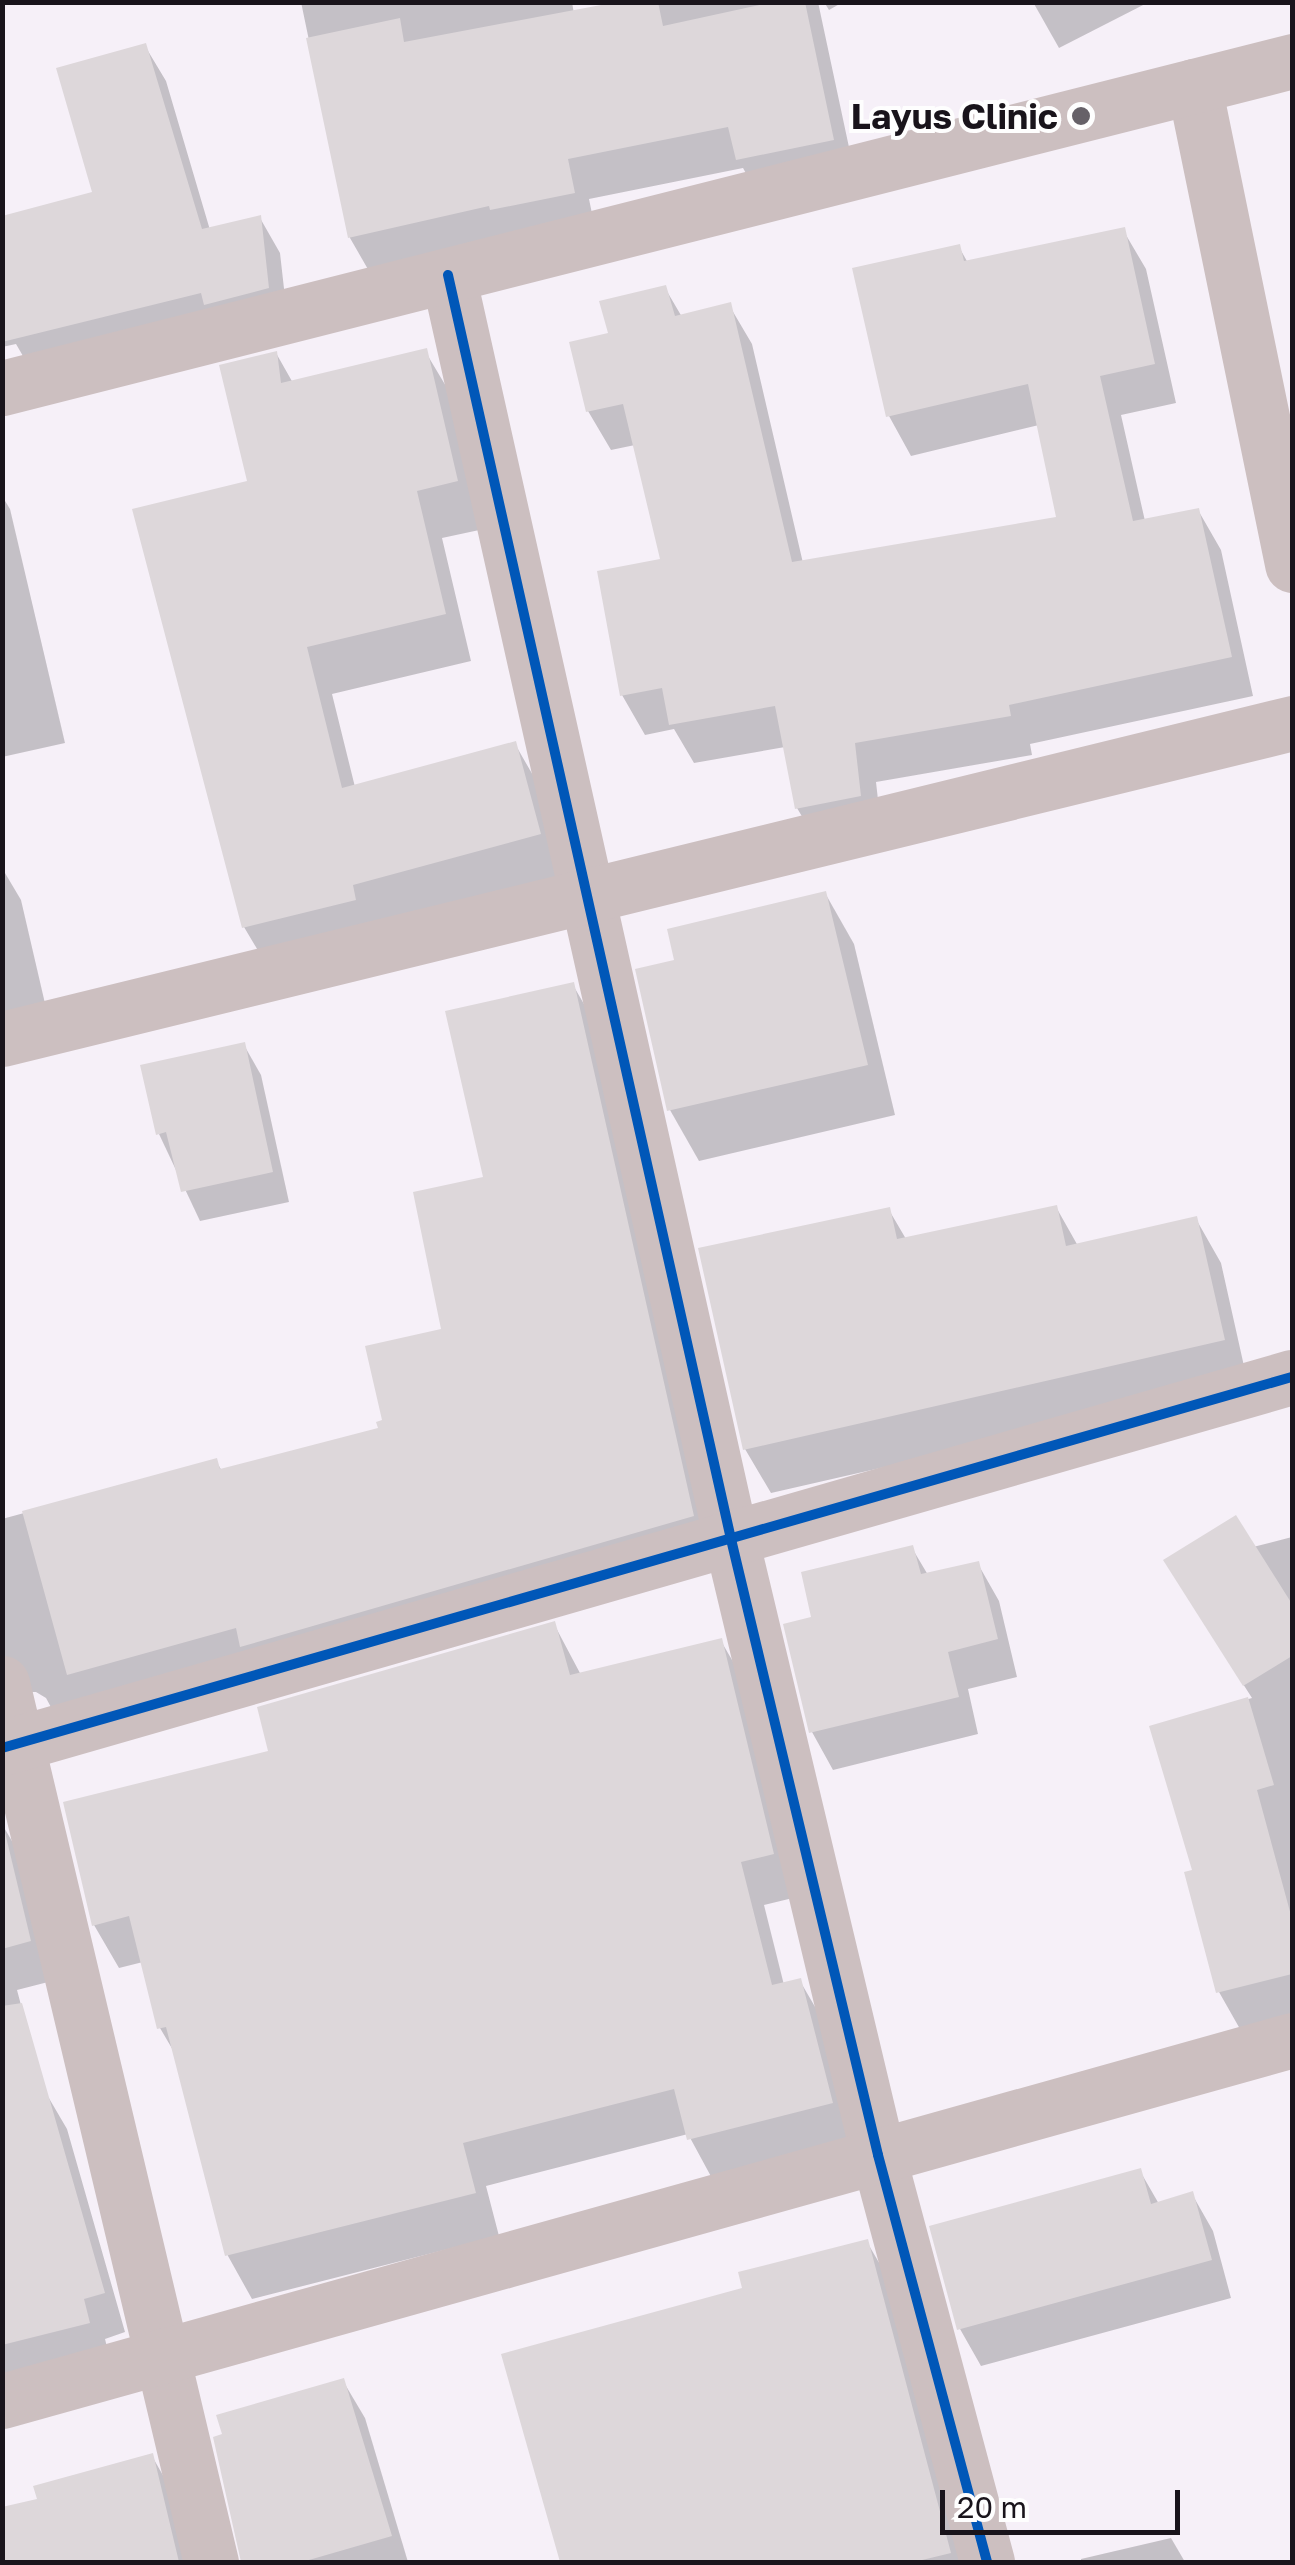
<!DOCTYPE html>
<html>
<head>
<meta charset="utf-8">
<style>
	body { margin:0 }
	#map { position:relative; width:1295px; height:2565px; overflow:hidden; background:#f6f0f8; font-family:"Golos Text",sans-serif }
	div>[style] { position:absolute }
	.shadow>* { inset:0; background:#0003 }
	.building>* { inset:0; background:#ddd7da }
	.minor>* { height:55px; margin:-27.5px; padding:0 27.5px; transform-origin:27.5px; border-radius:27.5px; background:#ccbfc0 }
	.cycleway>* { height:10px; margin:-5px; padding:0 5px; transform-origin:5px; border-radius:5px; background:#0057b8 }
	.dots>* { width:28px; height:28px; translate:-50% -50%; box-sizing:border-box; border:5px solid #fefefe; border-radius:50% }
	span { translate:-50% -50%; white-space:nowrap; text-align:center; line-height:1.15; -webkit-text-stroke:8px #fefefe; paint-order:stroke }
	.poi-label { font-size:35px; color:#19141b; font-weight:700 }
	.right { translate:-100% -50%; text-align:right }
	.frame { position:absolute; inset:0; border:5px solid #19141b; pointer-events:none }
	.scale { position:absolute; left:940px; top:2490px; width:240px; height:45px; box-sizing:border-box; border:5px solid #19141b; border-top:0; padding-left:12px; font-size:30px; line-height:35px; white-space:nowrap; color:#19141b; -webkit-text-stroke:8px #fefefe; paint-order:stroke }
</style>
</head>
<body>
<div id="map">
	<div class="shadow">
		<i style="clip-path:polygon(301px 2px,572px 2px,574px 14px,630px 2px,818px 2px,856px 180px,761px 200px,743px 168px,589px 199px,596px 233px,373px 278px,350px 238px)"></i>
		<i style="clip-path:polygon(824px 2px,843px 2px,829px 10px)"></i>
		<i style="clip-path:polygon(1033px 2px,1149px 2px,1059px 48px)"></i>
		<i style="clip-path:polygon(145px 46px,166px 81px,210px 230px,260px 218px,280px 253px,288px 324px,34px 375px,16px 344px,2px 347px,2px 218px,95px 194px)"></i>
		<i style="clip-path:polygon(1123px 230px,1146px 269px,1176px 403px,1121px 415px,1145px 521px,1198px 510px,1221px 550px,1253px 696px,1030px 744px,1032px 755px,876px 782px,882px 835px,820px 847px,797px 808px,785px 747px,694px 763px,674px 729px,645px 735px,622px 695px,663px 561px,635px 445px,611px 450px,588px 411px,611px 335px,665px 288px,682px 317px,729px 305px,752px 344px,803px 563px,1059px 519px,1039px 425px,911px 456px,889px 416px,855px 270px,959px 247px,968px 263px)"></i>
		<i style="clip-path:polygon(425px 351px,453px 398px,484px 529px,442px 538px,471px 661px,332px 694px,355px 787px,515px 744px,542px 791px,566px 881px,272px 974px,244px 927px,250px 483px,276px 353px,293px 383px)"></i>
		<i style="clip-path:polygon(2px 496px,10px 509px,65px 743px,2px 757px)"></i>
		<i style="clip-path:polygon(2px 868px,21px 900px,50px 1025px,2px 1036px)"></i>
		<i style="clip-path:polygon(825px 893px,854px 944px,895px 1115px,699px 1161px,670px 1110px,677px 962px)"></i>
		<i style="clip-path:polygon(573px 985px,596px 1025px,715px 1556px,59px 1722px,46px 1698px,36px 1692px,17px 1692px,2px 1700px,2px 1519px,216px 1461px,222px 1471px,381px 1430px,444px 1330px,486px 1179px)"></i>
		<i style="clip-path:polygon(244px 1045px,261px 1075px,289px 1202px,200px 1221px,159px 1134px)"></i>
		<i style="clip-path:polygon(1056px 1207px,1078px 1246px,1196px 1219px,1221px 1263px,1248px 1384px,771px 1493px,745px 1449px,889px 1210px,906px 1239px)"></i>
		<i style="clip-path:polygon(1292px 1537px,1292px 2016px,1240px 2029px,1219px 1992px,1195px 1872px,1152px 1727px,1252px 1698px,1188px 1598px,1253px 1547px)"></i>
		<i style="clip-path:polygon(912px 1548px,928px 1575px,978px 1564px,999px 1601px,1017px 1677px,968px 1689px,978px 1734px,833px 1770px,812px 1732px,786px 1625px,814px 1619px)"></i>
		<i style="clip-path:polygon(554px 1624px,581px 1675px,721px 1641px,746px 1684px,797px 1897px,764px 1905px,784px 1985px,800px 1981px,825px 2024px,856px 2146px,714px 2182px,688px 2134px,486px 2186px,499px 2236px,252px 2299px,228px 2256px,177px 2057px,160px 2028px,143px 1962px,119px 1968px,94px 1925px,271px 1753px)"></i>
		<i style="clip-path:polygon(2px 1824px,23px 1860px,52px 1981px,17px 1990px,43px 2088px,67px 2129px,125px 2332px,105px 2339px,111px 2363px,2px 2390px)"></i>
		<i style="clip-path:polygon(1140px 2171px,1159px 2204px,1192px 2194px,1213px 2231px,1231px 2298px,981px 2366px,960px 2329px)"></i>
		<i style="clip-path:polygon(867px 2242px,892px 2285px,966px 2562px,563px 2562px,505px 2356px,745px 2290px)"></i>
		<i style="clip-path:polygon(343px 2381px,365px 2418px,408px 2562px,244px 2562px,244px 2554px)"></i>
		<i style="clip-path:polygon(152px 2456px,182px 2509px,195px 2562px,2px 2562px,2px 2509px,40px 2501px)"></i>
		<i style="clip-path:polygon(1171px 2538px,1185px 2562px,1081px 2562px,1081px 2559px)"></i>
	</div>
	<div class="building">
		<i style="clip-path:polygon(617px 2px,658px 2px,663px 26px,773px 2px,805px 2px,834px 140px,736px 160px,728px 127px,568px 159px,575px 193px,490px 210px,489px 206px,348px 238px,306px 38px,400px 18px,404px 42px)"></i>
		<i style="clip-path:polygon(146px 43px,202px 229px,261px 215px,269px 288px,204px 305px,201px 293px,2px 342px,2px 216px,92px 192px,56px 68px)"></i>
		<i style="clip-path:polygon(1125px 227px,1155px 364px,1100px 376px,1133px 521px,1199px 508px,1232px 657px,1009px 705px,1011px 716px,855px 743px,861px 796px,795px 809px,775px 706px,669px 725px,662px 688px,620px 696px,597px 571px,660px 559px,623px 404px,586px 412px,569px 342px,608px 333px,599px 301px,666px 285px,675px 316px,731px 302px,792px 562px,1056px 517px,1028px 384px,886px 417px,852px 268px,960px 244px,964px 261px)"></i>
		<i style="clip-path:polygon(427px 348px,458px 481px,417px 491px,446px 614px,307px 647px,342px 788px,516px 741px,541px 834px,353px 885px,356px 900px,242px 928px,132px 509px,247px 481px,219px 365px,277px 351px,281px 383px)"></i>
		<i style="clip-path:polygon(826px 891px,868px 1065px,667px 1111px,635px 969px,674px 960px,667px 929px)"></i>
		<i style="clip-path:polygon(574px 982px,694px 1516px,240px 1647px,236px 1628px,67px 1675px,22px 1511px,217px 1458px,220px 1469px,378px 1428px,376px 1422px,382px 1420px,365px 1346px,441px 1329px,413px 1192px,483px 1177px,445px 1011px)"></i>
		<i style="clip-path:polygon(245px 1042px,273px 1172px,181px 1192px,166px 1132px,156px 1135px,140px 1065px)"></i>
		<i style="clip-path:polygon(1057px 1205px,1066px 1246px,1197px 1216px,1225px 1340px,743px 1450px,698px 1248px,890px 1207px,897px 1239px)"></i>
		<i style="clip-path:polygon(1236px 1515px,1292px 1604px,1292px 1656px,1243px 1686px,1163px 1560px)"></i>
		<i style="clip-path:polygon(913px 1545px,921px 1574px,979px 1561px,998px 1639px,948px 1652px,959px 1697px,809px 1733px,783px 1624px,811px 1617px,801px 1572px)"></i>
		<i style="clip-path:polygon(555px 1621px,570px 1675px,722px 1638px,774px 1854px,741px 1862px,772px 1985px,801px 1978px,833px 2103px,687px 2140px,674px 2089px,463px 2143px,476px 2193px,225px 2256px,166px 2027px,157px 2029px,129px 1916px,92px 1926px,63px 1802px,268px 1751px,257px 1707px)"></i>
		<i style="clip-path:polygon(1248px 1697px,1274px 1785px,1257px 1790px,1292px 1919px,1292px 1974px,1216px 1993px,1184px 1872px,1192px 1870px,1149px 1726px)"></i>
		<i style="clip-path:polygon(2px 1820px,31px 1941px,2px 1949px)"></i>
		<i style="clip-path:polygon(22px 2003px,105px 2293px,84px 2299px,90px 2323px,2px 2345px,2px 2006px)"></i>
		<i style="clip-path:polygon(1141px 2168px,1151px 2204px,1193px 2191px,1212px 2260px,957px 2330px,929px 2226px)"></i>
		<i style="clip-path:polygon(868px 2239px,951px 2553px,914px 2562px,560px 2562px,501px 2354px,742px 2288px,738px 2272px)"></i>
		<i style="clip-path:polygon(344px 2378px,392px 2536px,302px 2562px,241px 2562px,213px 2437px,222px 2434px,216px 2415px)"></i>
		<i style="clip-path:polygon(153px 2453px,179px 2562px,2px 2562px,2px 2507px,37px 2499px,33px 2486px)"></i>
	</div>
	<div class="minor">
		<i style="left:1194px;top:86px;width:489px;rotate:78.4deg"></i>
		<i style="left:448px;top:275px;width:1291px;rotate:77.38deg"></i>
		<i style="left:730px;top:1535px;width:637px;rotate:76.57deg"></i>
		<i style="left:878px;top:2155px;width:421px;rotate:75deg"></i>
		<i style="left:2px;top:388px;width:1331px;rotate:-14.22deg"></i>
		<i style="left:2px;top:1039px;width:1328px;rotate:-13.76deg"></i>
		<i style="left:2px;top:1683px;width:904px;rotate:76.63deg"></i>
		<i style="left:2px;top:1748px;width:1342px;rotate:-16.05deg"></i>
		<i style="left:2px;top:2401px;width:1340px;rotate:-15.63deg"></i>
	</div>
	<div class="cycleway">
		<i style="left:448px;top:275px;width:1291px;rotate:77.38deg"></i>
		<i style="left:730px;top:1535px;width:637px;rotate:76.57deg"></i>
		<i style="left:878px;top:2155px;width:421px;rotate:75deg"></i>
		<i style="left:2px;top:1748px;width:1342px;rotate:-16.05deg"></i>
	</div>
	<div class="dots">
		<i style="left:1081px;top:116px;background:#666168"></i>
	</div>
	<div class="poi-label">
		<span class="right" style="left:1058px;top:116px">Layus Clinic</span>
	</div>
	<div class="frame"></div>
	<div class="scale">20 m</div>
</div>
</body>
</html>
